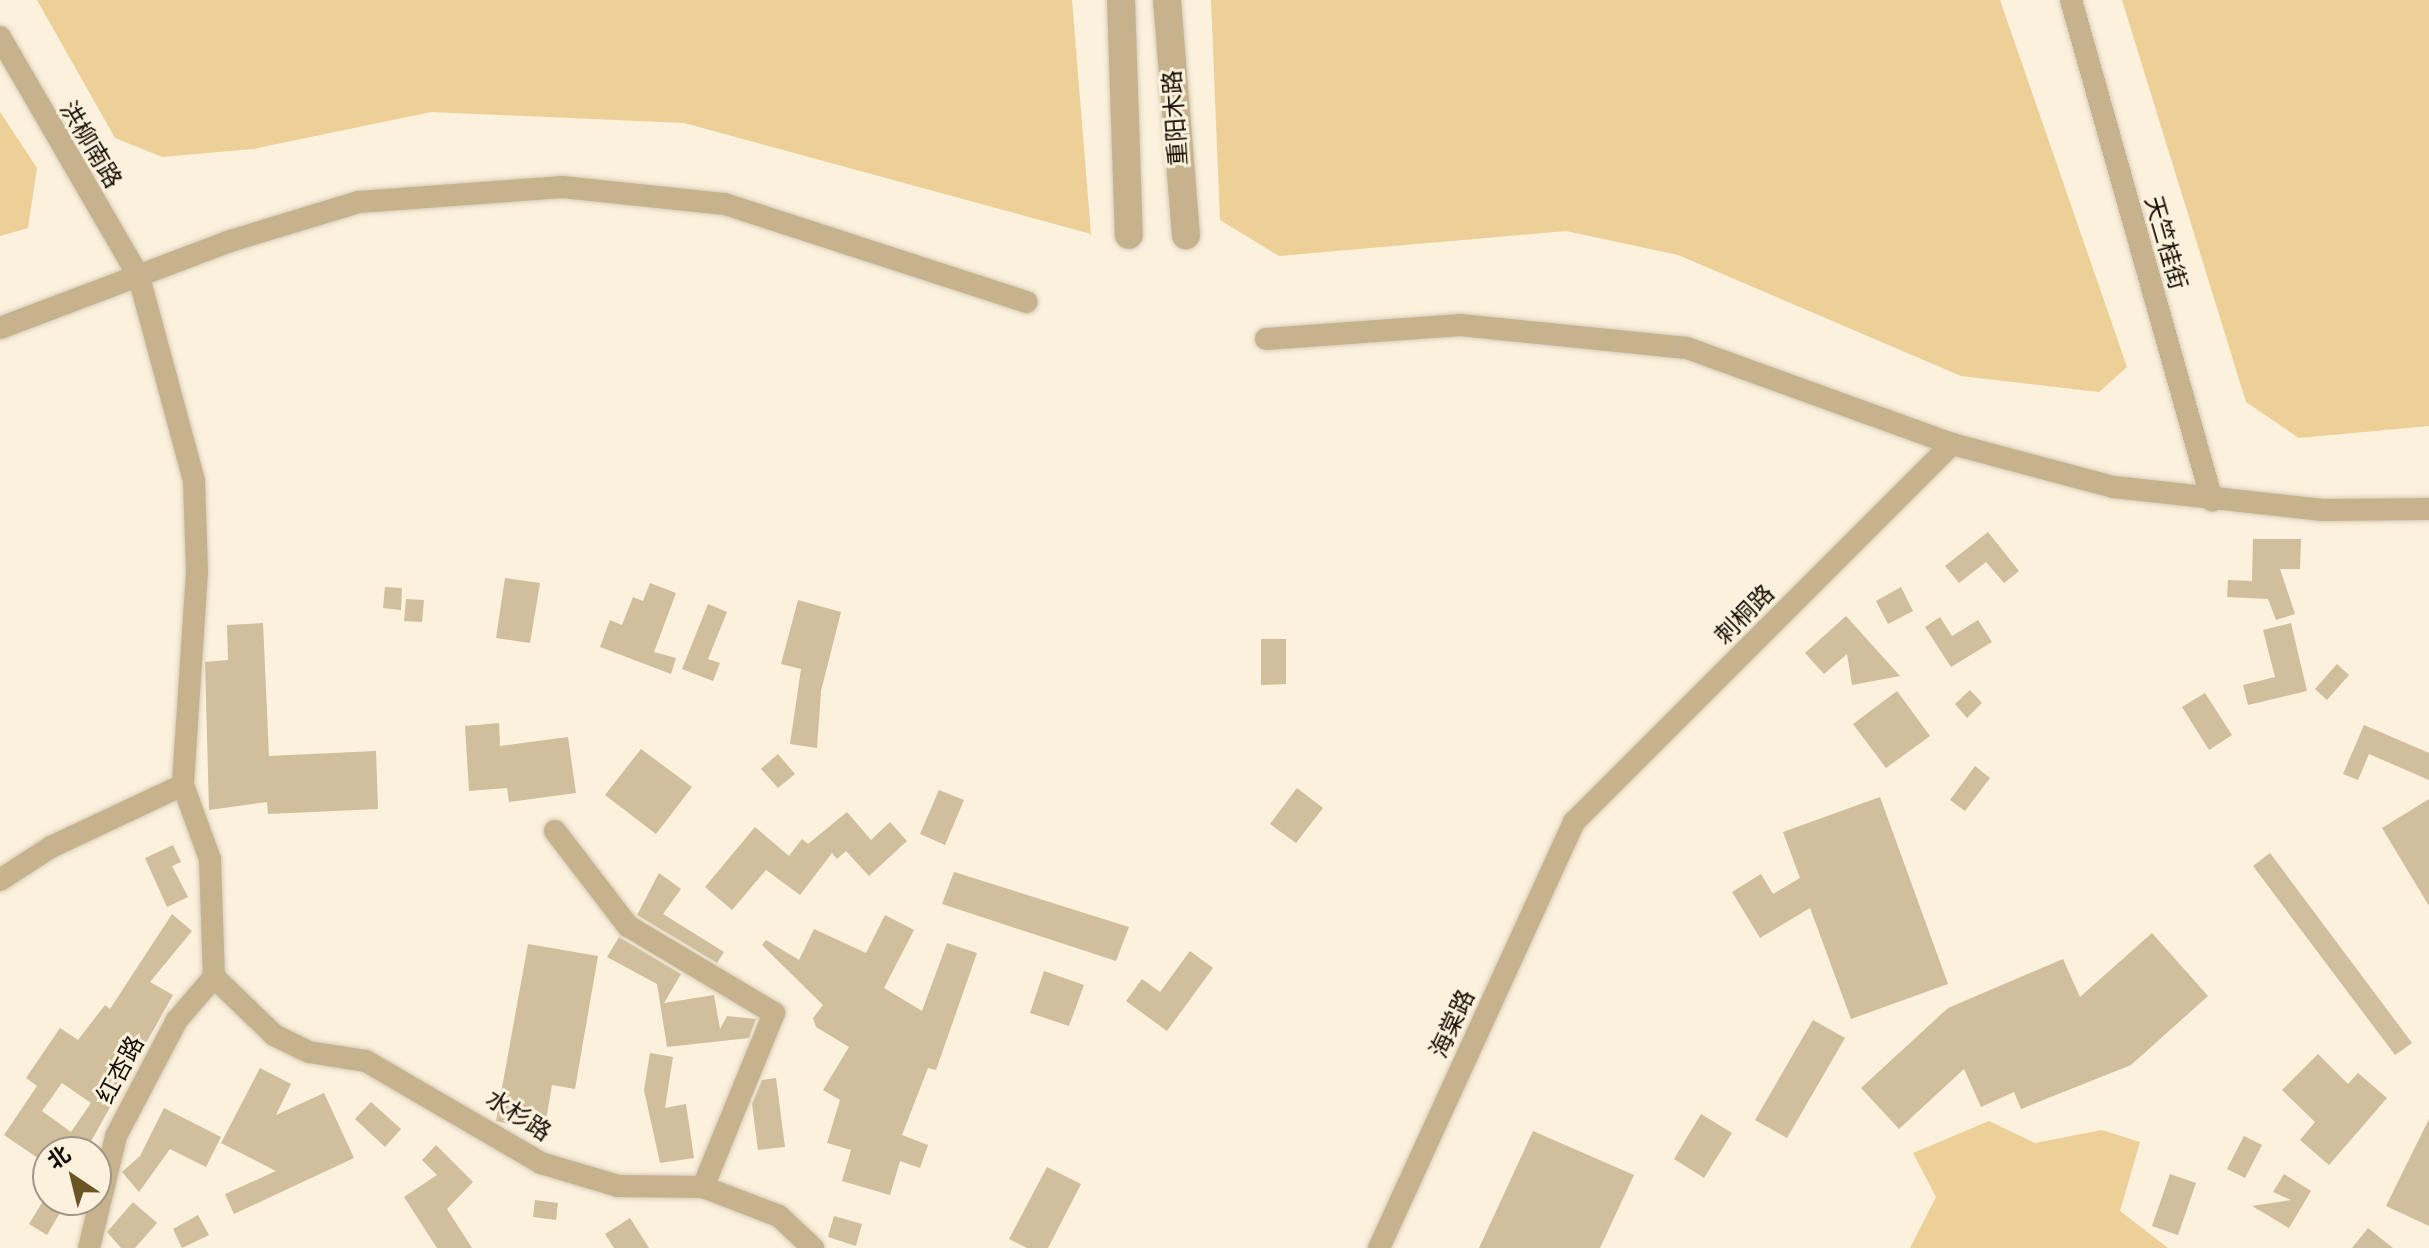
<!DOCTYPE html>
<html>
<head>
<meta charset="utf-8">
<style>
	body { margin:0 }
	#map { position:relative; width:2429px; height:1248px; overflow:hidden; background:#fcf1dc; font-family:"Fira Sans","Noto Sans SC",sans-serif }
	div>[style] { position:absolute }
	.green>* { inset:0; background:#edcf98 }
	.building>* { inset:0; background:#d0be9c }
	.roads { filter:drop-shadow(0 0 2px #d7cdb9) drop-shadow(0 0 2px #d7cdb9) }
	.minor>* { height:22px; margin:-11px; padding:0 11px; transform-origin:11px; border-radius:11px; background:#c6b38e }
	.tertiary>* { height:28px; margin:-14px; padding:0 14px; transform-origin:14px; border-radius:14px; background:#c6b38e }
	span { translate:-50% -50%; white-space:nowrap; text-align:center; line-height:1.15; -webkit-text-stroke:6px #fcf1dc; paint-order:stroke }
	.street-label { font-size:24px; color:#140e03 }
	.north { position:absolute; left:32px; top:1136px; width:80px; height:80px; box-sizing:border-box; background:#fcf1dc; border:2px solid #9f9685; border-radius:50%; rotate:325deg; font-size:22px; font-weight:700; line-height:32px; text-align:center; color:#140e03 }
	.north::after { content:''; display:block; margin:auto; width:28px; height:36px; background:#6c5525; clip-path:polygon(50% 0,100% 100%,50% 72%,0 100%) }
</style>
</head>
<body>
<div id="map">
	<div class="green">
		<i style="clip-path:polygon(37px 0,1072px 0,1091px 234px,684px 123px,431px 112px,253px 149px,162px 157px,115px 138px)"></i>
		<i style="clip-path:polygon(1211px 0,2000px 0,2127px 367px,2099px 392px,1961px 376px,1678px 255px,1566px 231px,1279px 256px,1220px 220px)"></i>
		<i style="clip-path:polygon(2122px 0,2429px 0,2429px 426px,2299px 438px,2246px 402px)"></i>
		<i style="clip-path:polygon(0 112px,37px 168px,28px 228px,0 236px)"></i>
		<i style="clip-path:polygon(1989px 1121px,2035px 1143px,2102px 1130px,2140px 1142px,2120px 1211px,2168px 1248px,1910px 1248px,1936px 1197px,1913px 1153px)"></i>
	</div>
	<div class="building">
		<i style="clip-path:polygon(1988px 532px,2019px 571px,2004px 583px,1986px 562px,1959px 583px,1945px 566px)"></i>
		<i style="clip-path:polygon(2253px 539px,2301px 539px,2300px 569px,2280px 569px,2295px 614px,2276px 620px,2268px 599px,2227px 597px,2228px 580px,2252px 581px)"></i>
		<i style="clip-path:polygon(505px 578px,540px 583px,530px 643px,496px 638px)"></i>
		<i style="clip-path:polygon(650px 583px,676px 593px,654px 652px,676px 658px,671px 674px,600px 647px,610px 620px,622px 625px,633px 597px,643px 601px)"></i>
		<i style="clip-path:polygon(385px 587px,402px 588px,401px 610px,383px 608px)"></i>
		<i style="clip-path:polygon(1901px 587px,1913px 611px,1888px 624px,1876px 601px)"></i>
		<i style="clip-path:polygon(406px 599px,424px 600px,422px 622px,404px 621px)"></i>
		<i style="clip-path:polygon(798px 600px,841px 612px,821px 691px,817px 748px,790px 744px,801px 669px,781px 664px)"></i>
		<i style="clip-path:polygon(708px 604px,727px 612px,708px 659px,720px 663px,713px 681px,682px 669px)"></i>
		<i style="clip-path:polygon(1846px 616px,1900px 676px,1852px 685px,1847px 654px,1824px 674px,1805px 653px)"></i>
		<i style="clip-path:polygon(1940px 617px,1952px 636px,1978px 620px,1992px 642px,1951px 667px,1925px 627px)"></i>
		<i style="clip-path:polygon(263px 623px,269px 756px,376px 751px,378px 809px,268px 814px,267px 802px,209px 810px,205px 662px,228px 660px,227px 625px)"></i>
		<i style="clip-path:polygon(2291px 623px,2307px 691px,2248px 705px,2243px 685px,2275px 677px,2263px 630px)"></i>
		<i style="clip-path:polygon(1261px 639px,1286px 639px,1286px 684px,1261px 685px)"></i>
		<i style="clip-path:polygon(2337px 664px,2349px 675px,2327px 700px,2315px 689px)"></i>
		<i style="clip-path:polygon(1970px 690px,1982px 703px,1967px 718px,1955px 704px)"></i>
		<i style="clip-path:polygon(1897px 691px,1930px 736px,1886px 768px,1853px 724px)"></i>
		<i style="clip-path:polygon(2205px 693px,2232px 735px,2209px 750px,2182px 707px)"></i>
		<i style="clip-path:polygon(499px 723px,500px 746px,568px 737px,576px 793px,509px 802px,507px 788px,469px 791px,465px 726px)"></i>
		<i style="clip-path:polygon(2364px 725px,2429px 753px,2429px 780px,2369px 754px,2358px 780px,2343px 774px)"></i>
		<i style="clip-path:polygon(641px 749px,692px 787px,656px 834px,605px 795px)"></i>
		<i style="clip-path:polygon(778px 754px,795px 774px,778px 788px,761px 769px)"></i>
		<i style="clip-path:polygon(1975px 766px,1990px 778px,1965px 811px,1950px 800px)"></i>
		<i style="clip-path:polygon(1297px 788px,1323px 808px,1296px 843px,1270px 824px)"></i>
		<i style="clip-path:polygon(939px 790px,964px 800px,945px 845px,920px 834px)"></i>
		<i style="clip-path:polygon(1880px 797px,1948px 984px,1851px 1019px,1810px 908px,1760px 938px,1732px 892px,1761px 874px,1773px 894px,1800px 878px,1783px 832px)"></i>
		<i style="clip-path:polygon(2429px 799px,2429px 906px,2382px 828px)"></i>
		<i style="clip-path:polygon(847px 812px,871px 840px,890px 822px,907px 841px,869px 876px,846px 851px,837px 859px,832px 853px,800px 895px,766px 870px,732px 910px,705px 887px,755px 827px,789px 856px,802px 839px,808px 844px)"></i>
		<i style="clip-path:polygon(173px 845px,181px 862px,172px 866px,188px 897px,167px 907px,145px 858px)"></i>
		<i style="clip-path:polygon(2270px 853px,2412px 1043px,2395px 1055px,2253px 866px)"></i>
		<i style="clip-path:polygon(954px 872px,1129px 927px,1116px 961px,942px 904px)"></i>
		<i style="clip-path:polygon(659px 873px,681px 889px,663px 914px,724px 952px,717px 963px,637px 915px)"></i>
		<i style="clip-path:polygon(evenodd,172px 914px,192px 931px,150px 982px,173px 995px,85px 1152px,48px 1152px,48px 1165px,4px 1135px,37px 1086px,26px 1078px,60px 1028px,78px 1040px,105px 1005px,110px 1009px,172px 914px,62px 1083px,91px 1103px,71px 1132px,42px 1111px,62px 1083px)"></i>
		<i style="clip-path:polygon(885px 915px,914px 930px,884px 988px,922px 1011px,947px 943px,977px 953px,936px 1070px,928px 1068px,902px 1135px,928px 1145px,920px 1168px,900px 1161px,890px 1195px,842px 1181px,851px 1150px,827px 1143px,840px 1100px,823px 1090px,849px 1047px,816px 1027px,813px 1018px,823px 1005px,762px 945px,766px 940px,799px 960px,814px 929px,866px 953px)"></i>
		<i style="clip-path:polygon(2152px 933px,2208px 996px,2131px 1065px,2021px 1109px,2014px 1092px,1981px 1107px,1964px 1069px,1899px 1129px,1861px 1088px,1948px 1008px,2063px 959px,2080px 997px)"></i>
		<i style="clip-path:polygon(619px 937px,681px 974px,664px 1003px,714px 995px,720px 1029px,727px 1016px,756px 1019px,749px 1038px,667px 1047px,657px 984px,607px 957px)"></i>
		<i style="clip-path:polygon(528px 944px,598px 956px,575px 1089px,552px 1085px,544px 1132px,496px 1121px)"></i>
		<i style="clip-path:polygon(1190px 951px,1213px 968px,1167px 1031px,1126px 1001px,1142px 979px,1160px 992px)"></i>
		<i style="clip-path:polygon(1044px 971px,1084px 985px,1069px 1026px,1030px 1013px)"></i>
		<i style="clip-path:polygon(1813px 1020px,1845px 1038px,1787px 1138px,1755px 1120px)"></i>
		<i style="clip-path:polygon(650px 1053px,673px 1057px,665px 1108px,686px 1104px,694px 1158px,660px 1163px,644px 1090px)"></i>
		<i style="clip-path:polygon(2318px 1054px,2348px 1084px,2358px 1073px,2387px 1098px,2329px 1165px,2300px 1140px,2315px 1122px,2282px 1090px)"></i>
		<i style="clip-path:polygon(260px 1068px,291px 1084px,276px 1115px,324px 1093px,354px 1158px,234px 1214px,225px 1194px,276px 1171px,221px 1143px)"></i>
		<i style="clip-path:polygon(776px 1078px,785px 1147px,758px 1150px,752px 1104px,762px 1080px)"></i>
		<i style="clip-path:polygon(371px 1102px,401px 1129px,385px 1147px,355px 1119px)"></i>
		<i style="clip-path:polygon(164px 1108px,221px 1137px,206px 1167px,170px 1149px,139px 1192px,122px 1172px,140px 1156px)"></i>
		<i style="clip-path:polygon(1701px 1114px,1732px 1133px,1704px 1178px,1674px 1159px)"></i>
		<i style="clip-path:polygon(2429px 1119px,2429px 1226px,2386px 1206px)"></i>
		<i style="clip-path:polygon(1533px 1131px,1634px 1175px,1600px 1248px,1479px 1248px)"></i>
		<i style="clip-path:polygon(2244px 1136px,2262px 1145px,2245px 1178px,2227px 1169px)"></i>
		<i style="clip-path:polygon(436px 1145px,473px 1182px,447px 1209px,472px 1248px,437px 1248px,404px 1197px,437px 1175px,422px 1160px)"></i>
		<i style="clip-path:polygon(1047px 1167px,1081px 1184px,1048px 1248px,1027px 1248px,1009px 1239px)"></i>
		<i style="clip-path:polygon(2170px 1174px,2196px 1183px,2178px 1235px,2152px 1226px)"></i>
		<i style="clip-path:polygon(2284px 1174px,2311px 1191px,2289px 1228px,2252px 1206px,2291px 1200px,2273px 1192px)"></i>
		<i style="clip-path:polygon(535px 1200px,558px 1203px,556px 1220px,533px 1217px)"></i>
		<i style="clip-path:polygon(43px 1201px,61px 1211px,47px 1235px,29px 1224px)"></i>
		<i style="clip-path:polygon(133px 1202px,157px 1223px,135px 1248px,121px 1248px,107px 1232px)"></i>
		<i style="clip-path:polygon(198px 1215px,209px 1235px,182px 1248px,173px 1229px)"></i>
		<i style="clip-path:polygon(834px 1216px,862px 1224px,856px 1246px,828px 1237px)"></i>
		<i style="clip-path:polygon(630px 1218px,649px 1248px,614px 1248px,605px 1234px)"></i>
		<i style="clip-path:polygon(2368px 1228px,2393px 1248px,2352px 1248px)"></i>
	</div>
	<div class="roads">
		<div class="minor">
			<i style="left:2071px;top:0;width:520px;rotate:74.25deg"></i>
			<i style="left:0;top:37px;width:277px;rotate:59.9deg"></i>
			<i style="left:139px;top:277px;width:211px;rotate:74.9deg"></i>
			<i style="left:194px;top:481px;width:91px;rotate:88.1deg"></i>
			<i style="left:197px;top:572px;width:213px;rotate:93.8deg"></i>
			<i style="left:183px;top:785px;width:79px;rotate:70deg"></i>
			<i style="left:210px;top:859px;width:118px;rotate:88.1deg"></i>
			<i style="left:0;top:328px;width:243px;rotate:-20.7deg"></i>
			<i style="left:227px;top:242px;width:138px;rotate:-16.9deg"></i>
			<i style="left:359px;top:202px;width:204px;rotate:-4.2deg"></i>
			<i style="left:562px;top:187px;width:164px;rotate:6deg"></i>
			<i style="left:725px;top:204px;width:317px;rotate:18deg"></i>
			<i style="left:1266px;top:339px;width:195px;rotate:-4.1deg"></i>
			<i style="left:1460px;top:325px;width:228px;rotate:5.8deg"></i>
			<i style="left:1687px;top:348px;width:282px;rotate:19.9deg"></i>
			<i style="left:1952px;top:444px;width:168px;rotate:14.9deg"></i>
			<i style="left:2114px;top:487px;width:210px;rotate:6.3deg"></i>
			<i style="left:2323px;top:510px;width:106px;rotate:-0.5deg"></i>
			<i style="left:555px;top:831px;width:120px;rotate:52.5deg"></i>
			<i style="left:628px;top:926px;width:170px;rotate:30.8deg"></i>
			<i style="left:774px;top:1013px;width:188px;rotate:112.2deg"></i>
			<i style="left:0;top:880px;width:61px;rotate:-32.9deg"></i>
			<i style="left:51px;top:847px;width:146px;rotate:-25.2deg"></i>
			<i style="left:214px;top:977px;width:83px;rotate:44deg"></i>
			<i style="left:274px;top:1035px;width:39px;rotate:26deg"></i>
			<i style="left:309px;top:1052px;width:58px;rotate:9deg"></i>
			<i style="left:366px;top:1061px;width:203px;rotate:30.2deg"></i>
			<i style="left:541px;top:1163px;width:80px;rotate:16.6deg"></i>
			<i style="left:618px;top:1186px;width:85px;rotate:0.7deg"></i>
			<i style="left:703px;top:1187px;width:81px;rotate:20.9deg"></i>
			<i style="left:779px;top:1216px;width:47px;rotate:43.3deg"></i>
			<i style="left:89px;top:1248px;width:115px;rotate:-76.4deg"></i>
			<i style="left:116px;top:1136px;width:131px;rotate:-62.3deg"></i>
			<i style="left:177px;top:1020px;width:57px;rotate:-49.3deg"></i>
			<i style="left:1379px;top:1248px;width:469px;rotate:-65.4deg"></i>
			<i style="left:1574px;top:822px;width:535px;rotate:-45deg"></i>
		</div>
		<div class="tertiary">
			<i style="left:1121px;top:0;width:235px;rotate:88.1deg"></i>
			<i style="left:1167px;top:0;width:236px;rotate:85.4deg"></i>
		</div>
	</div>
	<div class="street-label">
		<span style="left:1176px;top:118px;rotate:-94deg">重阳木路</span>
		<span style="left:90px;top:145px;rotate:59deg">洪柳南路</span>
		<span style="left:2165px;top:243px;rotate:74deg">天竺桂街</span>
		<span style="left:1745px;top:615px;rotate:-45deg">刺桐路</span>
		<span style="left:1453px;top:1024px;rotate:-65deg">海棠路</span>
		<span style="left:121px;top:1070px;rotate:-62deg">红杏路</span>
		<span style="left:518px;top:1116px;rotate:33deg">水杉路</span>
	</div>
	<div class="north">北</div>
</div>
</body>
</html>
